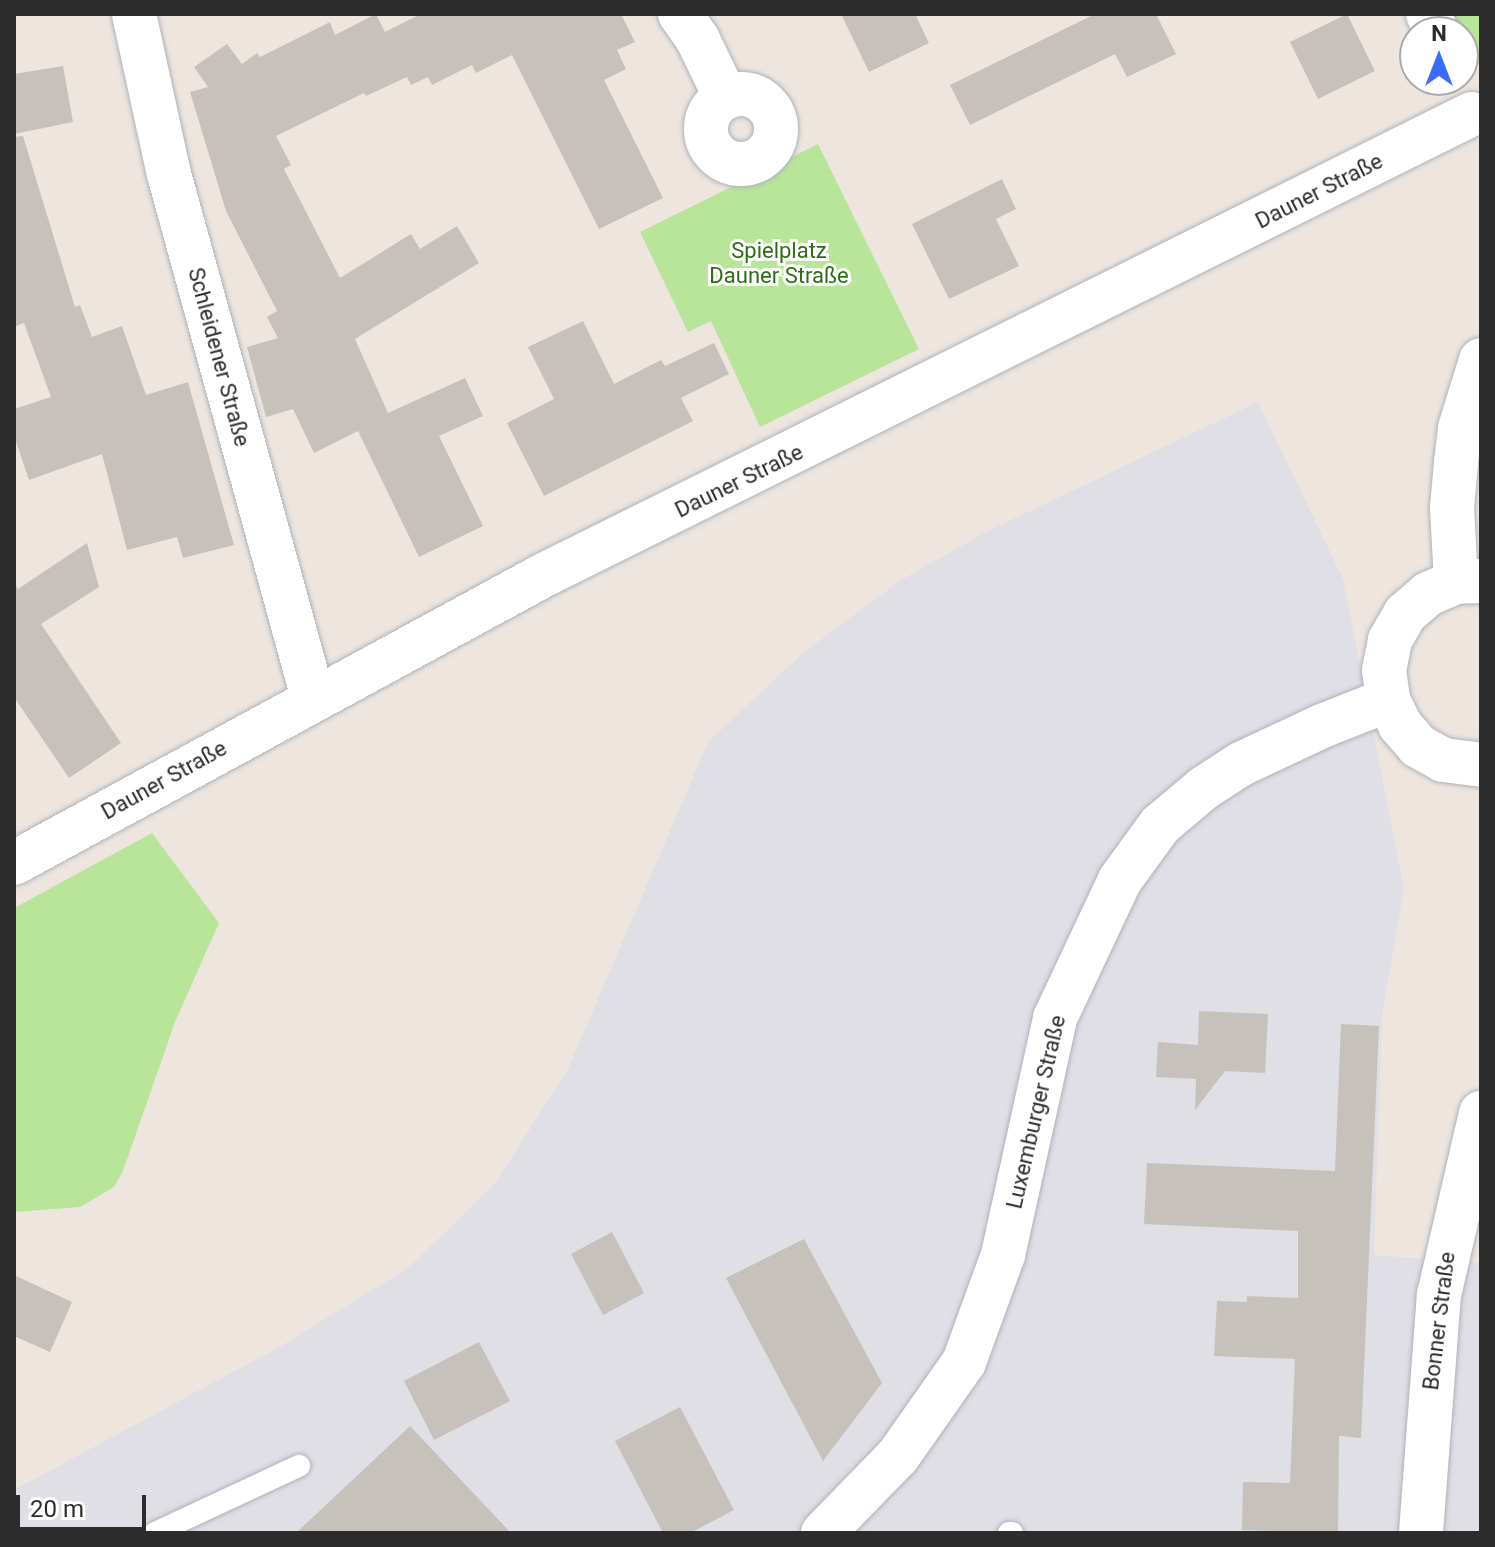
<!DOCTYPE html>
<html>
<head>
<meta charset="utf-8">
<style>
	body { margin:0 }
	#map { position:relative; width:1495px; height:1547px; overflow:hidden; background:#eee6de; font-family:Roboto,sans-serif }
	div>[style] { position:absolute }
	.industrial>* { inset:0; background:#e0dfe6 }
	.green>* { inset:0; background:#b8e59a }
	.building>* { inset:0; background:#c6c1ba }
	.roads { filter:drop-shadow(0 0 2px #aeb2bc) drop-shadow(0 0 2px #aeb2bc) }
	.lane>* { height:22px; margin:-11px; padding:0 11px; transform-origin:11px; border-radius:11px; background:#fff }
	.street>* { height:44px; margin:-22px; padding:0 22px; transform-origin:22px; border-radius:22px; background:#fff }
	.street>.ring { margin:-22px; padding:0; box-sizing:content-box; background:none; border:44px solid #fff; border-radius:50% }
	.secondary>* { height:44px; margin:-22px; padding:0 22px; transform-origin:22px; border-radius:22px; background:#fff }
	span { translate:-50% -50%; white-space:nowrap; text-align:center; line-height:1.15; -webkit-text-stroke:6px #fff; paint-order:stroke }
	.street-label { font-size:22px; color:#2c2c2c }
	.park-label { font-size:22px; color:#2f6c19 }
	.frame { position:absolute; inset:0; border:16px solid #2c2c2c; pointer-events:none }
	.north { position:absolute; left:1399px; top:16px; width:80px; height:80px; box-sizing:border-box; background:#fff; border:2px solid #ababab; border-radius:50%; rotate:0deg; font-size:22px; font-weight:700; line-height:32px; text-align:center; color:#2c2c2c }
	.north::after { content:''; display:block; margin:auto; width:28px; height:36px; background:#3b6afe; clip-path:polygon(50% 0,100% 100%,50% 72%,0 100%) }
	.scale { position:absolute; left:16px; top:1495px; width:130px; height:36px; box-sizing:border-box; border:4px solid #2c2c2c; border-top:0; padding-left:10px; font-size:24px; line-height:28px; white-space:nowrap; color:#2c2c2c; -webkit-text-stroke:6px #fff; paint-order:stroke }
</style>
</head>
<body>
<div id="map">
	<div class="industrial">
		<i style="clip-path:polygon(1258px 402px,1343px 579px,1404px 889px,1382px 1015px,1374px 1255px,1481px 1263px,1481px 1533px,14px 1533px,14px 1490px,281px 1346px,408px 1268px,493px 1186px,567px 1071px,708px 742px,803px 653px,901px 580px,984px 533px)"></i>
	</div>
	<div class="green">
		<i style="clip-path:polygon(1450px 14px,1481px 14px,1481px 70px,1463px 32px)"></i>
		<i style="clip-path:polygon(818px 144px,919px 349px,760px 427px,711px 321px,688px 332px,640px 232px)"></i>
		<i style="clip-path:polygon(152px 833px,219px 923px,175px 1022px,123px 1171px,114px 1187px,80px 1207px,14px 1212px,14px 908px)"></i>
	</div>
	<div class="building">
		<i style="clip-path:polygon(376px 14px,385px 32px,421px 14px,621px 14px,635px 42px,617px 50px,626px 69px,604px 80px,663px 198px,599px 229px,512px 55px,476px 73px,472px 65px,432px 85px,428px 77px,411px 85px,407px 77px,366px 96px,364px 93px,276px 136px,291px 165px,284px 169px,340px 278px,411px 234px,420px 249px,457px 226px,479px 263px,355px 339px,388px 413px,465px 378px,483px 416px,439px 436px,483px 526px,419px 557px,358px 431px,314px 453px,293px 409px,266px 417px,247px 347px,278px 338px,267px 317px,277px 311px,226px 211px,190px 92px,208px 87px,194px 67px,227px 44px,242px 64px,257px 53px,260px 57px,330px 22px,335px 35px)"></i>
		<i style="clip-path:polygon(841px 14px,915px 14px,929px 43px,869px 72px)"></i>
		<i style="clip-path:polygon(1095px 14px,1156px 14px,1176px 54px,1127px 77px,1115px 54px,970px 125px,950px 85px)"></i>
		<i style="clip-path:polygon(1347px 14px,1375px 71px,1318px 99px,1290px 42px)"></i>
		<i style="clip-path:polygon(63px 66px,73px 122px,14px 134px,14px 74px)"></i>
		<i style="clip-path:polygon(23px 136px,75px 307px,80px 305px,92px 337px,122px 326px,146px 395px,188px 382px,234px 545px,183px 558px,177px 537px,127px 550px,102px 454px,29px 480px,14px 436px,14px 409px,51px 397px,24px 323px,14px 327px,14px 137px)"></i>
		<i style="clip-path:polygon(1002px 179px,1016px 209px,996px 219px,1019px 266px,949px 299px,912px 224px)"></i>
		<i style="clip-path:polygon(583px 321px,614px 384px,661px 360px,665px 366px,714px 343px,729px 374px,681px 398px,693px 421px,544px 496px,507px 423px,554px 399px,528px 347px)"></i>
		<i style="clip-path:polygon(87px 543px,99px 587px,41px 624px,121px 743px,69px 778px,14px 697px,14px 582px,18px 589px)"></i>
		<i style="clip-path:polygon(1199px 1011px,1268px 1014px,1265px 1073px,1225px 1071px,1195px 1110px,1196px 1079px,1156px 1077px,1158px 1042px,1198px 1045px)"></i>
		<i style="clip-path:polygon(1341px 1024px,1379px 1026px,1361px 1438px,1339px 1436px,1338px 1533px,1242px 1530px,1243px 1482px,1290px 1483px,1295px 1359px,1214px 1356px,1217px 1301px,1247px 1302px,1247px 1296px,1298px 1298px,1298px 1231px,1144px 1224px,1147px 1163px,1335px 1171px)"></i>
		<i style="clip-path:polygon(612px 1232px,644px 1293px,603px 1315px,571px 1254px)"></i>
		<i style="clip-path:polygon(804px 1239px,882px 1383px,823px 1461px,726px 1278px)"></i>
		<i style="clip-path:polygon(14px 1275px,72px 1302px,50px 1352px,14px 1336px)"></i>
		<i style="clip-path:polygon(479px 1342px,510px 1401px,434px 1440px,404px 1381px)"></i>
		<i style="clip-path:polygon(680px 1407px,734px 1510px,690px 1533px,663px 1533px,615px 1441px)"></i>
		<i style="clip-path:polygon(410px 1426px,511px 1533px,296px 1533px)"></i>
	</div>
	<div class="roads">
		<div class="lane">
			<i style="left:155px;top:1533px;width:159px;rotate:-25deg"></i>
			<i style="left:1009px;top:1533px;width:3px"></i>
		</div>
		<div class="street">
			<i style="left:134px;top:14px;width:164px;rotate:77.7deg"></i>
			<i style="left:169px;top:174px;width:543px;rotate:74.63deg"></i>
			<i style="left:680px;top:14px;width:32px;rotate:55deg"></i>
			<i style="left:698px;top:40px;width:64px;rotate:64.2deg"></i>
			<i style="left:1428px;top:14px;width:20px;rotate:63deg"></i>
			<i class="ring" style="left:706px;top:94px;width:26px;height:26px"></i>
			<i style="left:1456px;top:582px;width:74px;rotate:-93.1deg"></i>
			<i style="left:1452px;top:508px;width:46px;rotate:-85deg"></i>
			<i style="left:1456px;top:462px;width:34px;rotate:-83deg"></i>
			<i style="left:1460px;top:428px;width:71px;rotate:-72.8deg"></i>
			<i style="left:14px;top:863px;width:603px;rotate:-28.52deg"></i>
			<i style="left:544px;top:575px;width:1036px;rotate:-26.42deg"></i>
		</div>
		<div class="secondary">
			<i style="left:1481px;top:581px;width:25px;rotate:178deg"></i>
			<i style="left:1456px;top:582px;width:30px;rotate:157deg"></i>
			<i style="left:1428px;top:594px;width:30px;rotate:139deg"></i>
			<i style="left:1405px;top:614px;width:30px;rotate:120deg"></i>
			<i style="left:1390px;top:640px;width:31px;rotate:101deg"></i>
			<i style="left:1384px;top:670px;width:30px;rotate:82deg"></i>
			<i style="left:1388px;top:700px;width:28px;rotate:64deg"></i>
			<i style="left:1400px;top:725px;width:28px;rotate:49deg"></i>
			<i style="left:1418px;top:746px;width:29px;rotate:29deg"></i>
			<i style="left:1443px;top:760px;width:38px;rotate:7deg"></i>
			<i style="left:823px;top:1533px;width:107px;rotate:-45.8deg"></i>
			<i style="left:898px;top:1456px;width:115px;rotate:-54.9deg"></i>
			<i style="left:964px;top:1362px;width:114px;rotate:-70deg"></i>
			<i style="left:1003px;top:1255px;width:243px;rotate:-77.6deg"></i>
			<i style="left:1055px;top:1018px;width:153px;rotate:-64.8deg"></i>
			<i style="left:1120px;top:880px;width:68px;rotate:-54deg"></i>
			<i style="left:1160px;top:825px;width:57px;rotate:-40.1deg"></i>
			<i style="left:1204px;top:788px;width:44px;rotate:-33deg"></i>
			<i style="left:1241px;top:764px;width:89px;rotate:-25.1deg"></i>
			<i style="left:1322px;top:726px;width:71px;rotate:-21.5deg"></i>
			<i style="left:1421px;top:1533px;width:239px;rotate:-85.7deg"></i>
			<i style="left:1439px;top:1295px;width:187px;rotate:-77deg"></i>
		</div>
	</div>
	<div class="street-label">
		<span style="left:1319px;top:191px;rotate:-27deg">Dauner Straße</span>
		<span style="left:219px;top:357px;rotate:75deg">Schleidener Straße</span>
		<span style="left:739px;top:481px;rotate:-26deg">Dauner Straße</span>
		<span style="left:164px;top:780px;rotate:-29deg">Dauner Straße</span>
		<span style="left:1036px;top:1112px;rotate:-77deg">Luxemburger Straße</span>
		<span style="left:1439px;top:1321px;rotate:-83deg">Bonner Straße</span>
	</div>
	<div class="park-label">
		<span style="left:779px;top:263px">Spielplatz<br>Dauner Straße</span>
	</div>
	<div class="frame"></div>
	<div class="north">N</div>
	<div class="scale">20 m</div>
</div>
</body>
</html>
